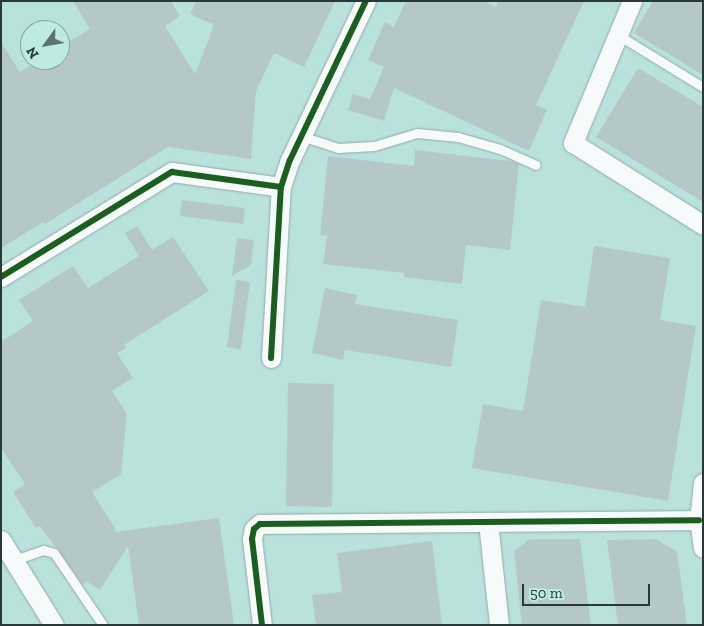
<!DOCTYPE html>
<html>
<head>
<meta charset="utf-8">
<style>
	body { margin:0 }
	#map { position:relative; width:704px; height:626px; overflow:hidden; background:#c8e0dd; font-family:"Zilla Slab",serif }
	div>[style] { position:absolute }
	.built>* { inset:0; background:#b9e2dd }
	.building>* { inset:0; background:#b5c8c9 }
	.roads { filter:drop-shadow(0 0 1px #96a9a7) drop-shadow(0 0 1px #96a9a7) }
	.service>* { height:9px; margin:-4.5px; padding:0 4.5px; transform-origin:4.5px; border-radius:4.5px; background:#f7fafa }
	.minor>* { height:19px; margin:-9.5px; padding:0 9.5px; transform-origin:9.5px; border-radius:9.5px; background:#f7fafa }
	.cycleway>* { height:6px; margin:-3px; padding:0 3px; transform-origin:3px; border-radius:3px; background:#1b5e20 }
	span { translate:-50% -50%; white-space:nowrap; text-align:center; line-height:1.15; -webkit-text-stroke:4px #beeae4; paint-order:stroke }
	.frame { position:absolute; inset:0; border:2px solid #283937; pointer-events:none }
	.north { position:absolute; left:20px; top:20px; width:50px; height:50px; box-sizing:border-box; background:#beeae4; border:1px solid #82a39f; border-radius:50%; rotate:238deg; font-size:14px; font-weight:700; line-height:20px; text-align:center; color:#283937 }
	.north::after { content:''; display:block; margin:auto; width:18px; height:22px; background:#607371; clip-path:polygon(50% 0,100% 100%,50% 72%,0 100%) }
	.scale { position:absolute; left:522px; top:584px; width:128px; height:22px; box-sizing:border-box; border:2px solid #283937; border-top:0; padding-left:6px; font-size:15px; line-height:18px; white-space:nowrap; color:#283937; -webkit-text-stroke:4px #beeae4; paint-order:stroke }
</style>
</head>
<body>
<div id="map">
	<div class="built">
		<i style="clip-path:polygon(evenodd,1px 1px,703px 1px,703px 625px,1px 625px,1px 1px,30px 30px,60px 30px,60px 60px,30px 60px,30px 30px)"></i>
	</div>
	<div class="building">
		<i style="clip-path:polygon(73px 1px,171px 1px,180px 16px,165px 26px,195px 74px,214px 25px,190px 14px,196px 1px,335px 1px,304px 67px,274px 53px,256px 91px,251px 159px,168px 147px,45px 224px,44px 222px,1px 248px,1px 42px,20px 72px,40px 60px,60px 60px,60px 47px,90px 29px)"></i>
		<i style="clip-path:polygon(406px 1px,484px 1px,496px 7px,498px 1px,584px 1px,536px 105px,547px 110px,529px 151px,394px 88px,384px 121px,348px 110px,353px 94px,370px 99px,384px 67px,368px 60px,385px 22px,394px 27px)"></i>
		<i style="clip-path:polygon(653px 1px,703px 1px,703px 75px,634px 33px)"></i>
		<i style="clip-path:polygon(638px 68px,703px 107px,703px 202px,596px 137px)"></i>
		<i style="clip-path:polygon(415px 150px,511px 161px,519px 164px,510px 250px,466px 245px,462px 284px,404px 277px,404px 273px,323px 264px,327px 236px,320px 235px,328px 156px,414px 166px)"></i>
		<i style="clip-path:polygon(182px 200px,245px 208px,243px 224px,180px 216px)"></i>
		<i style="clip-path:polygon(137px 226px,152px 250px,173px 237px,209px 291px,124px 345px,126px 348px,117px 353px,133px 378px,112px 391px,127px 414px,121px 474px,92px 492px,115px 528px,115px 532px,219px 518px,234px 625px,139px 625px,128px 546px,100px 590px,86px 581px,83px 585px,40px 526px,36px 528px,13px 492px,25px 484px,1px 448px,1px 342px,33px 321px,19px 300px,73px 266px,88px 288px,139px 256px,125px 233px)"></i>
		<i style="clip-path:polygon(237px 238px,254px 240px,251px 265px,232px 276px)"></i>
		<i style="clip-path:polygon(594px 246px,670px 258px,660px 320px,696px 326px,668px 501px,472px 468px,483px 404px,523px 411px,541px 300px,585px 307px)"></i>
		<i style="clip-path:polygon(236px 280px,250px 282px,241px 349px,227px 347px)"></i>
		<i style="clip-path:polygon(325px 288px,357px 295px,355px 304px,458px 320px,451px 367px,345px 350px,343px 360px,312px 353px)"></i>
		<i style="clip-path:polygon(288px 383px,334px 384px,332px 507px,286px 506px)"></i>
		<i style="clip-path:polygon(530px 539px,580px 539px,591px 625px,522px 625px,514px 551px)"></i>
		<i style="clip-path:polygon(656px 539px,677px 552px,687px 625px,618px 625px,607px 540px)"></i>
		<i style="clip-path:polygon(432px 541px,442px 625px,316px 625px,312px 595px,342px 592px,337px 553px)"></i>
	</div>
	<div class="roads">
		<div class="service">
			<i style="left:618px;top:35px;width:100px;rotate:31.5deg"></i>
			<i style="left:301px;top:136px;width:39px;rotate:18deg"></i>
			<i style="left:338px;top:148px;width:36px;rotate:-3deg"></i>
			<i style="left:374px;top:146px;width:45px;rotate:-16.8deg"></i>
			<i style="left:417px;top:133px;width:41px;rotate:5.6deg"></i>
			<i style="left:458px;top:137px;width:44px;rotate:15.9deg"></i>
			<i style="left:500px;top:149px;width:39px;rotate:24deg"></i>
			<i style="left:14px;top:560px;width:31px;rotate:-19deg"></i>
			<i style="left:43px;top:550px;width:11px;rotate:15deg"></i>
			<i style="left:54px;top:553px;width:87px;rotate:55.8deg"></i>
		</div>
		<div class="minor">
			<i style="left:632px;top:1px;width:154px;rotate:112.6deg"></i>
			<i style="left:573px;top:143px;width:154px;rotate:32.2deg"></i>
			<i style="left:1px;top:277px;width:201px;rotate:-31.6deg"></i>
			<i style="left:172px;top:172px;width:110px;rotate:7.8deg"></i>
			<i style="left:271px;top:358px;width:171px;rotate:-86.7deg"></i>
			<i style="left:281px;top:187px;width:28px;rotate:-72deg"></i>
			<i style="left:290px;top:160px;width:176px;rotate:-64.5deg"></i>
			<i style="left:703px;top:483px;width:37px;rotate:96deg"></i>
			<i style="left:699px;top:520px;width:28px;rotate:82deg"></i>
			<i style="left:488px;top:522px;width:104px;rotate:83.9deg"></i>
			<i style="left:1px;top:540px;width:100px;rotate:58.1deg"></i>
			<i style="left:262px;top:625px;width:87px;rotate:-96.6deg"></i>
			<i style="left:252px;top:539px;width:10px;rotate:-79deg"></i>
			<i style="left:254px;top:529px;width:8px;rotate:-40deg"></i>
			<i style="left:260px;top:524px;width:439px;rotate:-0.5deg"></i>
		</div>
	</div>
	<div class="cycleway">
		<i style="left:1px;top:277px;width:201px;rotate:-31.6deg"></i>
		<i style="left:172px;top:172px;width:110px;rotate:7.8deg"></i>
		<i style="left:271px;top:358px;width:171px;rotate:-86.7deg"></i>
		<i style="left:281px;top:187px;width:28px;rotate:-72deg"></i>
		<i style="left:290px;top:160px;width:176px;rotate:-64.5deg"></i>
		<i style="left:262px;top:625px;width:87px;rotate:-96.6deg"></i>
		<i style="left:252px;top:539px;width:10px;rotate:-79deg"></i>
		<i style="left:254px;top:529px;width:8px;rotate:-40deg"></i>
		<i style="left:260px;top:524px;width:439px;rotate:-0.5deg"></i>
	</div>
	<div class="frame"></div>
	<div class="north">N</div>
	<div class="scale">50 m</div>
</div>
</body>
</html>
